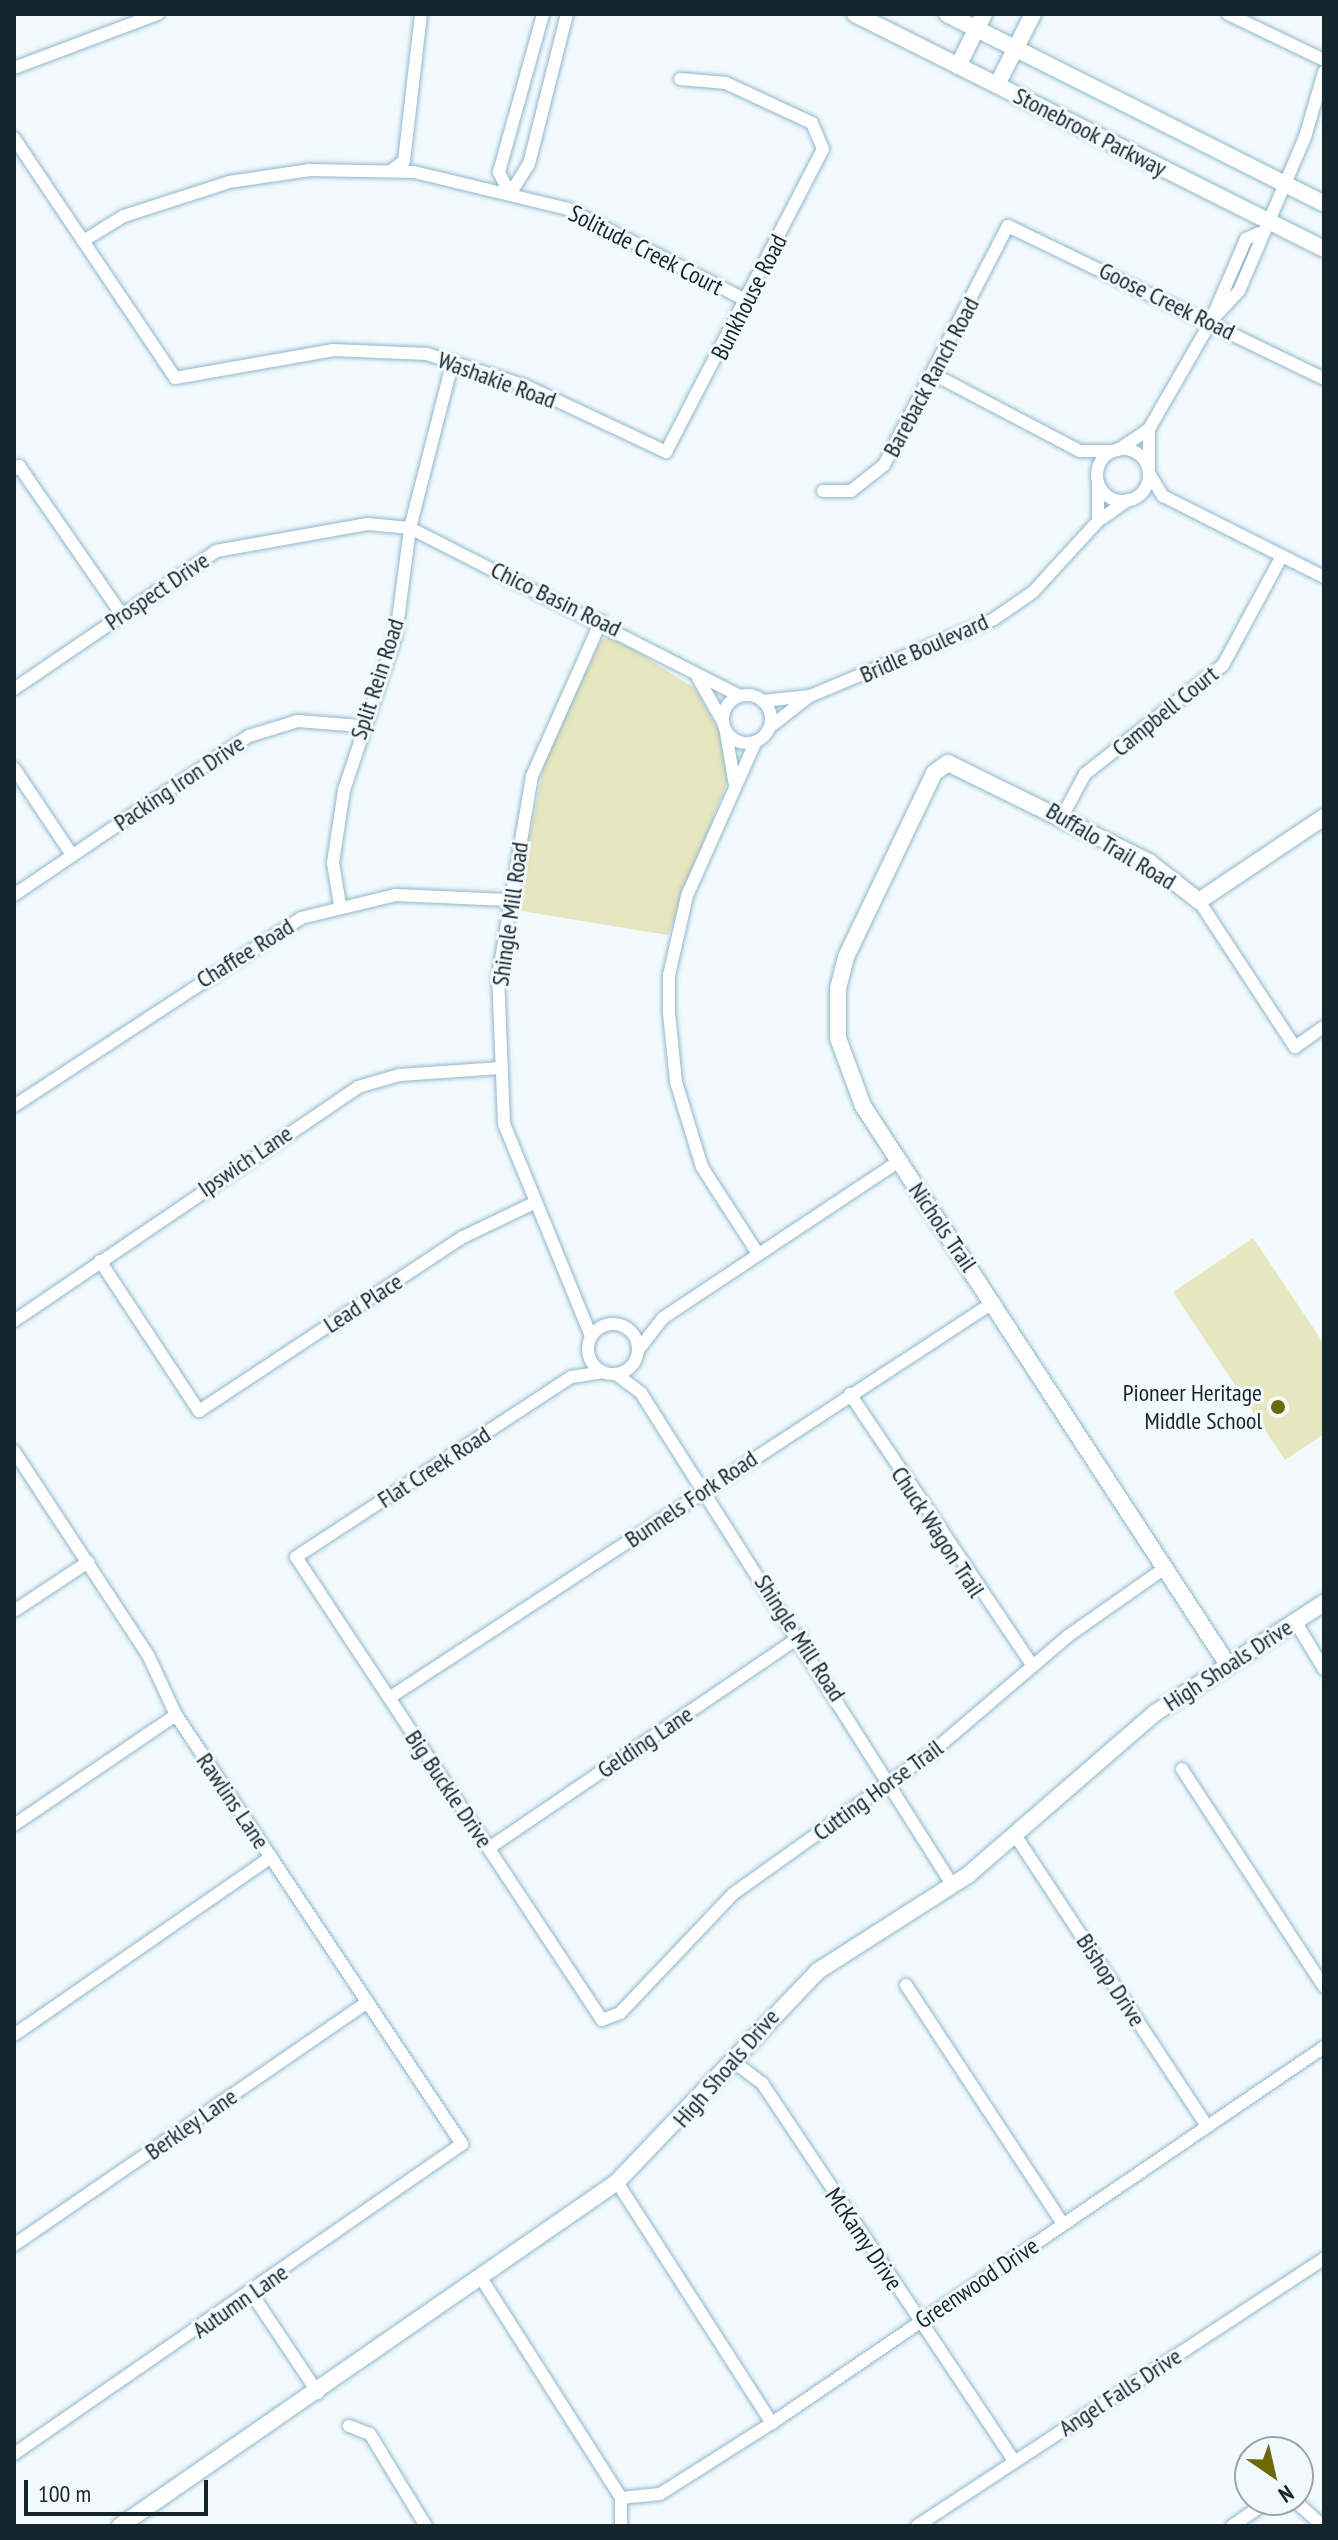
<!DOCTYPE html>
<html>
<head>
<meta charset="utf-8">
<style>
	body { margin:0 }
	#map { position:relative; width:1338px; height:2540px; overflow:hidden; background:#f2fafe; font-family:"PT Sans Narrow",sans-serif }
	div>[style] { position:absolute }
	.green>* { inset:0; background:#e6e6bf }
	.roads { filter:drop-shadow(0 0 2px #90b7ca) drop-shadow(0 0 2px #90b7ca) }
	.street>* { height:12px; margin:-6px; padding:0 6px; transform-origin:6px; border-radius:6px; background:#fff }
	.street>.ring { margin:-6px; padding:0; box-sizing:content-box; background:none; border:12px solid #fff; border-radius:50% }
	.secondary>* { height:16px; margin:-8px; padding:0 8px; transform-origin:8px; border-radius:8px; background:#fff }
	.dots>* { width:22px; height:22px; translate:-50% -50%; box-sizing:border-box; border:4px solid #f2fafe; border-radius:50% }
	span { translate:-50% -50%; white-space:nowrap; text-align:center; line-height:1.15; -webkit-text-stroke:6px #f2fafe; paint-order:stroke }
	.street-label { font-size:24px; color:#15252c }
	.poi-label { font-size:24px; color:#15252c }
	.right { translate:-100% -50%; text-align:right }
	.frame { position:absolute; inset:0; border:16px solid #15252c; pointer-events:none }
	.north { position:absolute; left:1234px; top:2436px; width:80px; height:80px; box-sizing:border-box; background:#f2fafe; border:2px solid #9aa5aa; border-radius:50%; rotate:146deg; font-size:22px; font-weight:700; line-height:32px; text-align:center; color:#15252c }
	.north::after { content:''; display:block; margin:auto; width:28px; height:36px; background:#6c6a06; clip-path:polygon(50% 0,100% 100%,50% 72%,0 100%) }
	.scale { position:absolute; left:24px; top:2480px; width:184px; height:36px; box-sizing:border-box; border:4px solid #15252c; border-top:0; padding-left:10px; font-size:24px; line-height:28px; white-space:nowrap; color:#15252c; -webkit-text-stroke:6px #f2fafe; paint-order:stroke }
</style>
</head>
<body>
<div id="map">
	<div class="green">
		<i style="clip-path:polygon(612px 636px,696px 689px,725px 741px,727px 783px,668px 935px,515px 910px,545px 759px,601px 640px)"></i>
		<i style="clip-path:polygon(1253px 1238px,1324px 1344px,1324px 1434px,1285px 1460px,1173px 1292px)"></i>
	</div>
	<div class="roads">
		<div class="street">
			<i style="left:1228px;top:14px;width:106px;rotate:25.6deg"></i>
			<i style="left:14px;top:68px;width:154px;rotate:-20.6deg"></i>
			<i style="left:14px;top:138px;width:289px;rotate:56.1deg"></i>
			<i style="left:175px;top:378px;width:160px;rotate:-10deg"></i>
			<i style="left:333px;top:350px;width:94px;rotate:2.4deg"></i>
			<i style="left:427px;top:354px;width:104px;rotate:17.9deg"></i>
			<i style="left:526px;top:386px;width:155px;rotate:25.2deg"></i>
			<i style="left:666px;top:452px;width:341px;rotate:-62.6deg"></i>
			<i style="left:823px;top:149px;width:28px;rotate:-113deg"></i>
			<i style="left:812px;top:123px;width:95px;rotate:-155.1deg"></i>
			<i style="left:726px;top:83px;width:46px;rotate:-175deg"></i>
			<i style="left:392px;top:170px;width:15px;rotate:-37deg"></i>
			<i style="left:404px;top:161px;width:148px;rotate:-83.4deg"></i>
			<i style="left:510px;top:194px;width:36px;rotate:-58deg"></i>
			<i style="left:529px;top:164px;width:155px;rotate:-75.8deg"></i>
			<i style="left:510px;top:194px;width:25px;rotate:-117deg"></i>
			<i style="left:499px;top:172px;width:164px;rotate:-74.4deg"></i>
			<i style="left:83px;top:241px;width:48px;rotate:-31.4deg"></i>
			<i style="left:124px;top:216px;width:110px;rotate:-17.9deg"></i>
			<i style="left:229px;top:182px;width:82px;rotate:-8.4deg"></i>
			<i style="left:310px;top:170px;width:104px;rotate:1.1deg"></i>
			<i style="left:414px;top:172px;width:158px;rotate:13.5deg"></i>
			<i style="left:568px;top:209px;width:200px;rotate:27.1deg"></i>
			<i style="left:1212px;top:318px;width:86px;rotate:-66.7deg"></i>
			<i style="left:1246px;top:239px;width:14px;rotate:-25deg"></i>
			<i style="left:935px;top:375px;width:164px;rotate:27.7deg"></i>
			<i style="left:1080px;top:451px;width:34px"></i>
			<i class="ring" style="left:1097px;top:449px;width:40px;height:40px"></i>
			<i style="left:1118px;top:450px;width:37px;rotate:-34deg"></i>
			<i style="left:1149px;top:429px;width:125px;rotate:-60.1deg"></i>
			<i style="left:1211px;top:321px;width:41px;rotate:-47deg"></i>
			<i style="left:1239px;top:291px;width:168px;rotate:-66.8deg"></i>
			<i style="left:1305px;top:137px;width:68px;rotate:-73.7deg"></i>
			<i style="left:1149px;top:467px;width:38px;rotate:-90deg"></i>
			<i style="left:14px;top:469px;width:6px;rotate:-31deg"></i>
			<i style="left:19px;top:466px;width:181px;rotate:55.3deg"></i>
			<i style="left:1149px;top:473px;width:27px;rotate:59deg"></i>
			<i style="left:1163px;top:496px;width:180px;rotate:26.7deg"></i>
			<i style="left:823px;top:491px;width:28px"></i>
			<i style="left:851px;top:491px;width:42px;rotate:-38.2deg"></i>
			<i style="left:884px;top:465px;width:269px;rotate:-62.6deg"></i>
			<i style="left:1008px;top:226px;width:351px;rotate:25.8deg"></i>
			<i style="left:1098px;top:521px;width:37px;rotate:-90deg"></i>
			<i style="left:698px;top:678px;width:48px;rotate:60.3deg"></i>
			<i style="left:14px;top:689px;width:245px;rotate:-34.3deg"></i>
			<i style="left:216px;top:551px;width:154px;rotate:-10.1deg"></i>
			<i style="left:368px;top:524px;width:42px;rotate:5.4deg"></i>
			<i style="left:410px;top:528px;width:370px;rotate:27deg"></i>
			<i class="ring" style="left:723px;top:695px;width:36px;height:36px"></i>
			<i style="left:763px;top:701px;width:47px;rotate:-6.1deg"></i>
			<i style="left:810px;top:696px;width:199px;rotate:-22.7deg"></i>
			<i style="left:994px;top:619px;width:47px;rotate:-34.7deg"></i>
			<i style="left:1033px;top:592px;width:96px;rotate:-47.5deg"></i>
			<i style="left:1098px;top:521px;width:37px;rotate:-35deg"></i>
			<i style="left:770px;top:727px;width:47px;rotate:-38.1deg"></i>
			<i style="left:726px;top:733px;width:53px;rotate:80.2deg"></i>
			<i style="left:755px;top:743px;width:167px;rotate:114deg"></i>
			<i style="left:687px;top:896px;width:81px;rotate:102.8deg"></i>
			<i style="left:669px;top:975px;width:38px;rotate:90deg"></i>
			<i style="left:669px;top:1013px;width:69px;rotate:84.2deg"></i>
			<i style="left:676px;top:1082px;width:89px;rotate:73deg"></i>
			<i style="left:702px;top:1167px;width:103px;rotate:57.2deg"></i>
			<i style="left:14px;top:768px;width:105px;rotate:56.3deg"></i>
			<i style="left:1063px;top:815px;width:47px;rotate:-61.8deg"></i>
			<i style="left:1085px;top:774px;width:176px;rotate:-38.3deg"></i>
			<i style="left:1223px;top:665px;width:124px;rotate:-61.6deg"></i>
			<i style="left:14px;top:895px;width:284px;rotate:-34.1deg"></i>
			<i style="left:249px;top:736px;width:51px;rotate:-17deg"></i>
			<i style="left:298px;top:721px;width:63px;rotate:4.5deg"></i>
			<i style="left:1199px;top:901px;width:175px;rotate:56.7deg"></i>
			<i style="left:1295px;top:1047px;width:35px;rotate:-35deg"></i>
			<i style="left:340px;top:905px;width:43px;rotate:-99.5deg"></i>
			<i style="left:333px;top:863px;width:74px;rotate:-81.4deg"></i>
			<i style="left:344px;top:790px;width:163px;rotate:-71.5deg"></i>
			<i style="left:396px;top:635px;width:108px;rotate:-82.5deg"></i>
			<i style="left:410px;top:528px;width:172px;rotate:-75.6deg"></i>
			<i style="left:14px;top:1106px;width:343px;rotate:-33.2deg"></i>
			<i style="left:301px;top:918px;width:98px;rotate:-13.6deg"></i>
			<i style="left:396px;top:895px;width:112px;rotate:2.6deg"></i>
			<i style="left:100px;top:1261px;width:180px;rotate:56.6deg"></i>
			<i style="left:199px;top:1411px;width:316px;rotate:-33.4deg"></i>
			<i style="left:463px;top:1237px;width:76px;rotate:-25.6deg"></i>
			<i style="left:14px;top:1321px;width:416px;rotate:-34.2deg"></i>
			<i style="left:358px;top:1087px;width:43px;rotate:-16.3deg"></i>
			<i style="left:399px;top:1075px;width:103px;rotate:-3.9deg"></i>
			<i class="ring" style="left:588px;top:1324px;width:38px;height:38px"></i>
			<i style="left:591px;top:1336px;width:229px;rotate:-112.3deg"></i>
			<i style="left:504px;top:1124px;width:147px;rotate:-92.3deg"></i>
			<i style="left:498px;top:977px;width:204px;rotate:-80.4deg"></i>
			<i style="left:532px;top:776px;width:170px;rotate:-66deg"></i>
			<i style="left:638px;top:1350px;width:41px;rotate:-52deg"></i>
			<i style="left:663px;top:1318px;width:283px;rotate:-33.6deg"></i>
			<i style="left:603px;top:1372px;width:32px;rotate:171deg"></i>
			<i style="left:571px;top:1377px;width:329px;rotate:146.8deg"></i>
			<i style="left:296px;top:1557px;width:555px;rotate:56.54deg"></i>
			<i style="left:602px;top:2020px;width:19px;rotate:-21deg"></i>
			<i style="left:620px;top:2013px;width:164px;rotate:-46.5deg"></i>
			<i style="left:733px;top:1894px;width:243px;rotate:-35.5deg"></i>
			<i style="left:931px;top:1753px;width:180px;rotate:-40.5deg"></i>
			<i style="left:1068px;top:1636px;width:120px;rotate:-35.1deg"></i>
			<i style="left:616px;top:1374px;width:31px;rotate:37deg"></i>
			<i style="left:641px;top:1393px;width:583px;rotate:57.67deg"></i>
			<i style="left:850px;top:1394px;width:328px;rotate:56.1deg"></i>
			<i style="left:14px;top:1451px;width:244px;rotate:56.7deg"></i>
			<i style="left:148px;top:1655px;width:66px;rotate:65deg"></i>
			<i style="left:176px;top:1715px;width:516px;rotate:56.31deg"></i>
			<i style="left:462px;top:2144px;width:545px;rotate:145.32deg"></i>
			<i style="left:14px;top:1611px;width:89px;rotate:-33.5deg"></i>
			<i style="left:1295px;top:1621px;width:56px;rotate:58.9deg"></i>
			<i style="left:389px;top:1698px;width:723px;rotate:-33.21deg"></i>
			<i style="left:1182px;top:1769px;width:260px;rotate:56.9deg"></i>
			<i style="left:14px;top:1825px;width:196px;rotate:-34.2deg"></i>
			<i style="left:1015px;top:1835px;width:349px;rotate:56.6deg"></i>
			<i style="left:489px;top:1848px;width:377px;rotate:-34.2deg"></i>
			<i style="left:906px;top:1985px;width:286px;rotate:56.7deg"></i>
			<i style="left:14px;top:2035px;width:313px;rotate:-34.7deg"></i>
			<i style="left:734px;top:2062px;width:35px;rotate:37deg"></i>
			<i style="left:762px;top:2083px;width:454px;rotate:56.3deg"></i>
			<i style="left:617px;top:2182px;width:287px;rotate:57.3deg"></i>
			<i style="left:14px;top:2245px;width:429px;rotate:-34.5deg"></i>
			<i style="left:483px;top:2281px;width:257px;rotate:57.5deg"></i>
			<i style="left:621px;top:2498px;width:28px;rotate:90deg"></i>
			<i style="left:252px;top:2294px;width:119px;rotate:56.3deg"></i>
			<i style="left:349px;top:2426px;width:22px;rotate:21deg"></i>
			<i style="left:370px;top:2434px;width:108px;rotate:58.7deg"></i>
			<i style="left:621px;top:2498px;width:39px;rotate:-6deg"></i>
			<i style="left:660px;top:2494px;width:133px;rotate:-32.4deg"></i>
			<i style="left:772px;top:2423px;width:668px;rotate:-34.26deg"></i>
			<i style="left:1294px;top:2500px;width:39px;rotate:42deg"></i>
			<i style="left:917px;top:2526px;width:487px;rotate:-33.3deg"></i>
			<i style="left:1232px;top:2526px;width:46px;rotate:-34.4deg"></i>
		</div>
		<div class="secondary">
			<i style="left:855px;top:14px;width:525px;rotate:26.61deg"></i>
			<i style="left:947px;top:14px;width:422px;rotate:26.7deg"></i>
			<i style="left:958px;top:66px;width:58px;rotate:-63.4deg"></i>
			<i style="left:997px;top:85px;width:80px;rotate:-63.1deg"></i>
			<i style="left:1228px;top:1665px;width:668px;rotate:-123.14deg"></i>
			<i style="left:863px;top:1106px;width:72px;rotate:-110.2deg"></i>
			<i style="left:838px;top:1038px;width:49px;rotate:-90deg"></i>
			<i style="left:838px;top:989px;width:33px;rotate:-76deg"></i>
			<i style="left:846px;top:957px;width:204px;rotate:-64.4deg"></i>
			<i style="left:934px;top:773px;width:17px;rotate:-36deg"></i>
			<i style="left:948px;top:763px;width:224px;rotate:26.2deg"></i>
			<i style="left:1149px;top:862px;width:63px;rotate:38deg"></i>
			<i style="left:1199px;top:901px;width:151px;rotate:-33.9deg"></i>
			<i style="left:120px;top:2526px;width:604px;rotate:-34.69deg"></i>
			<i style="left:617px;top:2182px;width:291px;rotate:-46.4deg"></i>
			<i style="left:818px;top:1971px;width:178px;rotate:-32.6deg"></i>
			<i style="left:968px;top:1875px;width:247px;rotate:-40.9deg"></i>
			<i style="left:1155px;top:1713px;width:202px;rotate:-33.1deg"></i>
		</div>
	</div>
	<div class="dots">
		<i style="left:1278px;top:1407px;background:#6c6a06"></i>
	</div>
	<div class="street-label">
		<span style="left:1090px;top:132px;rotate:27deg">Stonebrook Parkway</span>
		<span style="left:646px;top:250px;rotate:27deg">Solitude Creek Court</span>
		<span style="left:749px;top:297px;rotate:-63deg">Bunkhouse Road</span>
		<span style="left:1167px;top:301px;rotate:26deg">Goose Creek Road</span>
		<span style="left:931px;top:377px;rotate:-62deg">Bareback Ranch Road</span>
		<span style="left:497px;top:380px;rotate:20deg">Washakie Road</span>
		<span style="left:157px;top:591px;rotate:-34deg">Prospect Drive</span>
		<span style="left:556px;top:599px;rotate:26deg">Chico Basin Road</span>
		<span style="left:924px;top:648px;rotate:-24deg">Bridle Boulevard</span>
		<span style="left:377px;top:679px;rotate:-72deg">Split Rein Road</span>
		<span style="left:1165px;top:711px;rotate:-39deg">Campbell Court</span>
		<span style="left:179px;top:783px;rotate:-34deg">Packing Iron Drive</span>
		<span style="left:1111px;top:846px;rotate:31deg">Buffalo Trail Road</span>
		<span style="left:510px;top:914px;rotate:-82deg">Shingle Mill Road</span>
		<span style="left:245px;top:953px;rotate:-32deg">Chaffee Road</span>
		<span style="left:245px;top:1161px;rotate:-34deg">Ipswich Lane</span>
		<span style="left:943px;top:1227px;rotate:56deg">Nichols Trail</span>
		<span style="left:363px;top:1303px;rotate:-33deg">Lead Place</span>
		<span style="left:434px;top:1467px;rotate:-33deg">Flat Creek Road</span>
		<span style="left:691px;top:1499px;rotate:-34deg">Bunnels Fork Road</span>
		<span style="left:938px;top:1532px;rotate:57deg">Chuck Wagon Trail</span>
		<span style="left:800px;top:1638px;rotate:57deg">Shingle Mill Road</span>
		<span style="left:1228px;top:1665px;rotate:-33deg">High Shoals Drive</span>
		<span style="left:645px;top:1742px;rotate:-34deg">Gelding Lane</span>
		<span style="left:449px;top:1789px;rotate:56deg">Big Buckle Drive</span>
		<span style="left:878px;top:1790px;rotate:-36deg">Cutting Horse Trail</span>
		<span style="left:233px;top:1801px;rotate:56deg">Rawlins Lane</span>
		<span style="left:1111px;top:1980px;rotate:57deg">Bishop Drive</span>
		<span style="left:726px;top:2068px;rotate:-49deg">High Shoals Drive</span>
		<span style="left:191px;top:2124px;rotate:-35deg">Berkley Lane</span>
		<span style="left:864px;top:2239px;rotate:56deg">McKamy Drive</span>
		<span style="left:977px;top:2283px;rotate:-34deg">Greenwood Drive</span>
		<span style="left:240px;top:2301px;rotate:-35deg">Autumn Lane</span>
		<span style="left:1120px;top:2392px;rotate:-33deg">Angel Falls Drive</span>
	</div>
	<div class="poi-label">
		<span class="right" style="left:1262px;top:1407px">Pioneer Heritage<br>Middle School</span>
	</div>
	<div class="frame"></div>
	<div class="north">N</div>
	<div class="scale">100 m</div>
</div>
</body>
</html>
